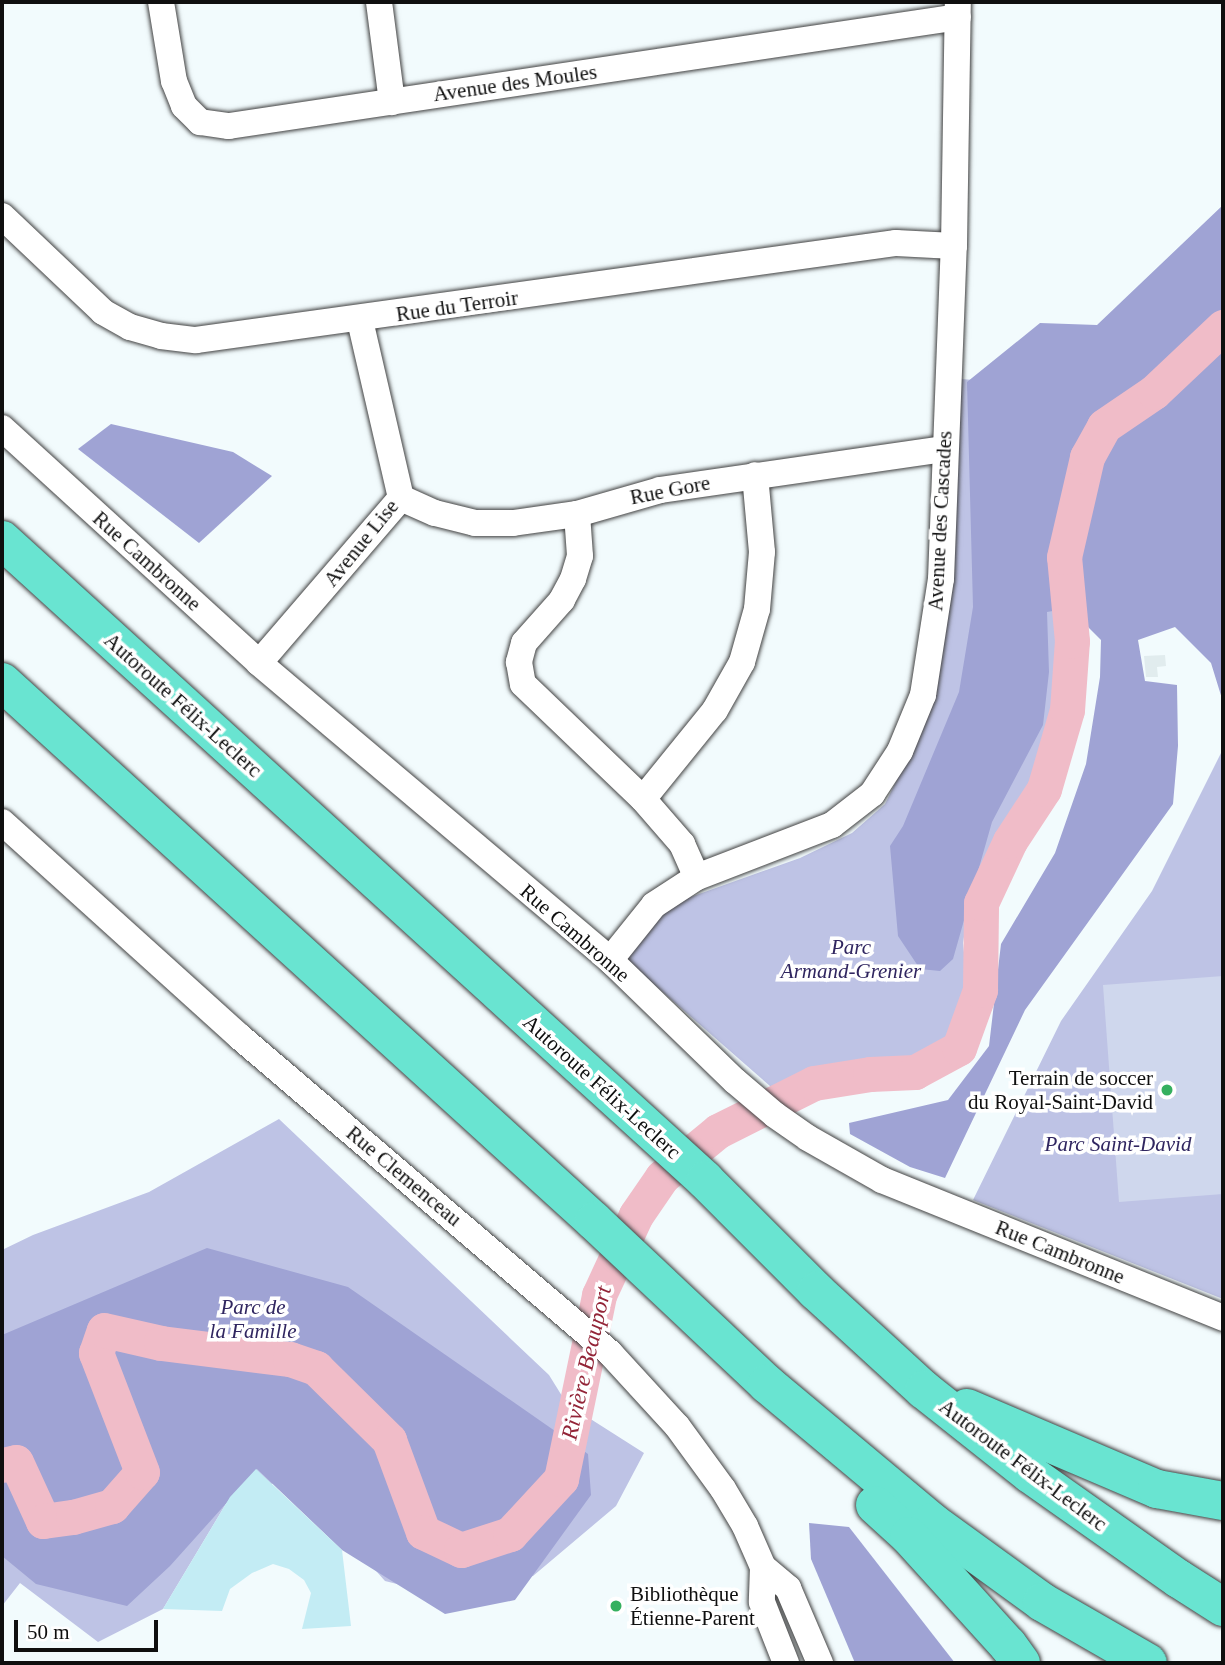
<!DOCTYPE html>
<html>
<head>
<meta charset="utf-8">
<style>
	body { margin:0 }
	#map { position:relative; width:1225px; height:1665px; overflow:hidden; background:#f2fbfd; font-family:"Times New Roman",serif }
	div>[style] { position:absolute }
	.green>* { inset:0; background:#bec3e5 }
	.forest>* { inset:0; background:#9fa3d4 }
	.sand>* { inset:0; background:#c3ecf4 }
	.pitch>* { inset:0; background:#cfd7ed }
	.plaza>* { inset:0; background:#e1ecee }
	.river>* { height:35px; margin:-17.5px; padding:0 17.5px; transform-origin:17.5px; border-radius:17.5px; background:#f0bcc8 }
	.roads { filter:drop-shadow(0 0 2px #424242) drop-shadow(0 0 2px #424242) }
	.minor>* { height:26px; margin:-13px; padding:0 13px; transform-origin:13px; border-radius:13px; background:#fff }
	.highway>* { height:38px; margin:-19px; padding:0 19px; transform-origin:19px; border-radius:19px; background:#69e4d1 }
	.dots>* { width:19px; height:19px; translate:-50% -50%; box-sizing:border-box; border:4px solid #fff; border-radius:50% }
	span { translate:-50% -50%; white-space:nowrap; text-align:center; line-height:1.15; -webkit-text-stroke:7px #fff; paint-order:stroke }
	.street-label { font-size:21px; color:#0f0f0f }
	.park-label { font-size:21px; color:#302660; font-style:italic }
	.poi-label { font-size:21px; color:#0f0f0f }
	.right { translate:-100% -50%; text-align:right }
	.left { translate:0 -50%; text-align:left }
	.water-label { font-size:23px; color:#932538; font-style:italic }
	.frame { position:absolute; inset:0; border:4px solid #0f0f0f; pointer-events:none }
	.scale { position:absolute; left:14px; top:1620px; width:144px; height:32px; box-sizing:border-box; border:4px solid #0f0f0f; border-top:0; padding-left:9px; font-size:21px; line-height:24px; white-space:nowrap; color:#0f0f0f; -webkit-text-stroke:5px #fff; paint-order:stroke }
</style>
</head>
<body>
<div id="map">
	<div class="green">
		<i style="clip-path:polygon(950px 378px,1034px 385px,1058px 565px,1062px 665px,1059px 715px,1043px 760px,995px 842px,970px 900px,963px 943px,966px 971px,962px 1009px,954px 1030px,938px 1050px,892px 1068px,823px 1074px,771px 1087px,625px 959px,671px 904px,800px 858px,852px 833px,885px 804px,918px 737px)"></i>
		<i style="clip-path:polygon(1223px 749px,1223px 1299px,973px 1200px,1061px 1021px,1152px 891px)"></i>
		<i style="clip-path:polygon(279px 1119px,549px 1375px,567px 1404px,644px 1453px,616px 1506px,533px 1576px,441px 1595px,385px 1581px,293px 1477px,230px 1497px,163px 1609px,98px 1642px,20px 1583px,2px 1606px,2px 1250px,33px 1235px,149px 1192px)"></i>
	</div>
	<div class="forest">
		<i style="clip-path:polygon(1223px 205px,1223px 702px,1211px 663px,1175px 627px,1138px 640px,1145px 681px,1177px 685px,1178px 746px,1173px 804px,1025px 1010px,945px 1178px,910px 1167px,850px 1134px,849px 1123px,948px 1100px,989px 1046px,1001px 944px,1055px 853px,1086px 764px,1100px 677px,1101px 640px,1069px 608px,1047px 612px,1049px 672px,1043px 725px,992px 822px,953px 959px,940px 971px,920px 969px,898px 936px,890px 846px,903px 826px,959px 692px,973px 607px,967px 382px,1040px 323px,1097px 325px)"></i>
		<i style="clip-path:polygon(111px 424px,233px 452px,272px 476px,199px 543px,78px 449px)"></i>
		<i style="clip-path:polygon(207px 1248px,348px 1287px,588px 1454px,591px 1495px,515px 1600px,445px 1614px,342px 1550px,257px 1469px,170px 1566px,127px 1606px,36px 1584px,2px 1556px,2px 1335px)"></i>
		<i style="clip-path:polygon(809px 1523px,849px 1527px,955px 1663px,855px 1663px,811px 1559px)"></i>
	</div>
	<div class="sand">
		<i style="clip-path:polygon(256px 1469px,342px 1550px,351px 1626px,302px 1629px,311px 1593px,304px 1580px,289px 1569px,273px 1564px,252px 1573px,230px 1589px,222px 1611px,163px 1609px,230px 1497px)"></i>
	</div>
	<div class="pitch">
		<i style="clip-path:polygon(1223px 976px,1223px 1194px,1119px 1202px,1103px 985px)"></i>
	</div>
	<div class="plaza">
		<i style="clip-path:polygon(1165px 655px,1166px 666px,1157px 667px,1158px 677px,1146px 677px,1144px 656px)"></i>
	</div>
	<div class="river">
		<i style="left:2px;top:1465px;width:14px;rotate:-12deg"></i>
		<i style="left:16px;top:1462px;width:65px;rotate:65.4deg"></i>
		<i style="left:43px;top:1521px;width:30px;rotate:-8deg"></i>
		<i style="left:73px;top:1517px;width:41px;rotate:-15.8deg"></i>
		<i style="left:112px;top:1506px;width:45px;rotate:-48.6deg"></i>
		<i style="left:142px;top:1472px;width:128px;rotate:-111.1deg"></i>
		<i style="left:96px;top:1353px;width:24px;rotate:-71deg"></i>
		<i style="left:104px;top:1330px;width:58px;rotate:12.8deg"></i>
		<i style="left:161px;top:1343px;width:130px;rotate:7.1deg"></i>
		<i style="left:290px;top:1359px;width:28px;rotate:19deg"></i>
		<i style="left:316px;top:1368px;width:103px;rotate:44.6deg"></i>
		<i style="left:389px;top:1440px;width:98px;rotate:69.7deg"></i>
		<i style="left:423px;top:1532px;width:42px;rotate:25.3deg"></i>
		<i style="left:461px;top:1550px;width:52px;rotate:-18.1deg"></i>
		<i style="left:510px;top:1534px;width:75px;rotate:-47.2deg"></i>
		<i style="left:561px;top:1479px;width:188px;rotate:-78.3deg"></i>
		<i style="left:599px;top:1295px;width:88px;rotate:-65.2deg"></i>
		<i style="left:636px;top:1215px;width:46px;rotate:-55.6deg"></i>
		<i style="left:662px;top:1177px;width:72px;rotate:-39.4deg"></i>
		<i style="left:718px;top:1131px;width:107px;rotate:-26.6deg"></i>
		<i style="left:814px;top:1083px;width:57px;rotate:-9.1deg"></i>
		<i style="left:870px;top:1074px;width:45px;rotate:-2.5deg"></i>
		<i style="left:915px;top:1072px;width:50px;rotate:-28.6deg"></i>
		<i style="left:959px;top:1048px;width:62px;rotate:-70.1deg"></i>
		<i style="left:980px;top:990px;width:87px;rotate:-89.3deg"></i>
		<i style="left:981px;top:903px;width:68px;rotate:-64.9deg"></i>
		<i style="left:1010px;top:841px;width:62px;rotate:-56.8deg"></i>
		<i style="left:1044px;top:789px;width:82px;rotate:-73.8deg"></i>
		<i style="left:1067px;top:710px;width:69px;rotate:-85.9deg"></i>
		<i style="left:1072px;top:641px;width:84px;rotate:-95.4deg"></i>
		<i style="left:1064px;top:557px;width:103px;rotate:-77deg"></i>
		<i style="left:1087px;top:457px;width:35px;rotate:-61deg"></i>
		<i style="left:1104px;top:426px;width:60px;rotate:-34.2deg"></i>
		<i style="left:1154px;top:392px;width:95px;rotate:-43.3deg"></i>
	</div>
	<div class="roads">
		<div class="minor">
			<i style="left:161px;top:2px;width:80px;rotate:80.7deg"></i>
			<i style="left:174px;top:81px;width:27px;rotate:68deg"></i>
			<i style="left:184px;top:106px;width:23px;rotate:45deg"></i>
			<i style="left:200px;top:122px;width:29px;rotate:8deg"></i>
			<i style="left:229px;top:126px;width:737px;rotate:-8.5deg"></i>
			<i style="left:379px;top:2px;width:101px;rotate:82.6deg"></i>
			<i style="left:2px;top:216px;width:139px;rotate:43.5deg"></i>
			<i style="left:103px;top:312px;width:31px;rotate:29deg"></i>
			<i style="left:130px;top:327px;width:32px;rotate:16deg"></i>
			<i style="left:161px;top:336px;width:35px;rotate:7deg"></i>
			<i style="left:196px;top:340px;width:707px;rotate:-7.89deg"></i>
			<i style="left:896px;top:243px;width:58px;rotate:3deg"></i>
			<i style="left:2px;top:428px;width:348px;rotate:42.4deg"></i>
			<i style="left:259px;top:663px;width:460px;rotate:40.2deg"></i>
			<i style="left:610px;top:960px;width:174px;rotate:44.1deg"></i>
			<i style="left:735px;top:1081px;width:52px;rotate:40.4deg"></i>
			<i style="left:775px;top:1115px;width:40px;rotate:34.9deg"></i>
			<i style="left:808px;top:1138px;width:85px;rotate:29.6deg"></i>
			<i style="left:882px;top:1180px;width:368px;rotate:22deg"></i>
			<i style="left:401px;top:498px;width:37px;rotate:24deg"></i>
			<i style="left:435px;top:513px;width:41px;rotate:14deg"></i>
			<i style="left:475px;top:523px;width:38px"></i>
			<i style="left:513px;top:523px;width:65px;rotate:-8deg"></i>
			<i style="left:577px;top:514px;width:86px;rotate:-16.1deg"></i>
			<i style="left:660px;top:490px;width:287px;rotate:-8.2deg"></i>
			<i style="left:577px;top:514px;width:42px;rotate:85.9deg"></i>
			<i style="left:580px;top:556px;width:24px;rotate:107deg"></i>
			<i style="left:573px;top:579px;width:24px;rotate:118deg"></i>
			<i style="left:562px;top:600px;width:57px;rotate:131.5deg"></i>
			<i style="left:524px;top:643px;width:20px;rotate:105deg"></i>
			<i style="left:519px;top:662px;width:22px;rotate:80deg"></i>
			<i style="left:523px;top:684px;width:166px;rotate:43.8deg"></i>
			<i style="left:643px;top:799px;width:60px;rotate:49.1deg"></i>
			<i style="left:682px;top:844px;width:36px;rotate:66deg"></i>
			<i style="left:259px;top:663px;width:218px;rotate:-49.3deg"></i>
			<i style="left:401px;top:498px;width:183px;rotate:-103deg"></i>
			<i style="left:643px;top:799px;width:114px;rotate:-51deg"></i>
			<i style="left:715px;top:710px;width:55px;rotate:-60.6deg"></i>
			<i style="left:742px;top:662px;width:55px;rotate:-74.2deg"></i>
			<i style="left:757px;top:609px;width:57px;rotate:-85deg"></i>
			<i style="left:762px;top:552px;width:77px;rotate:-95.2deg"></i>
			<i style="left:2px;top:822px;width:321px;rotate:42.1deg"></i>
			<i style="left:240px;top:1037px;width:487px;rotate:40.5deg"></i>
			<i style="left:610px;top:1353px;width:99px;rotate:47.5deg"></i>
			<i style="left:677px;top:1426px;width:78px;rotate:53.9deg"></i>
			<i style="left:723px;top:1489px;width:43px;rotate:59.3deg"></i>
			<i style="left:745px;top:1526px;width:45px;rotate:66.3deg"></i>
			<i style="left:763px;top:1567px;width:35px;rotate:92deg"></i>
			<i style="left:762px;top:1602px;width:66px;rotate:68.5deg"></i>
			<i style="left:610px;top:960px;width:70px;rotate:-51.3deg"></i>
			<i style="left:654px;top:905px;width:51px;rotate:-33.1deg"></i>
			<i style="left:697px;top:877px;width:145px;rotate:-21.1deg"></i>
			<i style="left:832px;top:825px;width:51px;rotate:-37.8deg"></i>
			<i style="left:872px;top:794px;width:51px;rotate:-56.9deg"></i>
			<i style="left:900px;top:751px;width:61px;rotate:-67.7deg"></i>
			<i style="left:923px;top:695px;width:117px;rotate:-81.2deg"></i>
			<i style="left:941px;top:579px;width:333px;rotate:-87.8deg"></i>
			<i style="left:954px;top:246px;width:244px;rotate:-89.1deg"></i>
			<i style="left:763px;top:1567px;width:33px;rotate:40deg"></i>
			<i style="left:788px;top:1588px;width:82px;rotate:66.9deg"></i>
		</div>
		<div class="highway">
			<i style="left:2px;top:540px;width:951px;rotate:42.31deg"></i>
			<i style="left:705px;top:1180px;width:157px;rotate:45deg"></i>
			<i style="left:816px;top:1291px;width:147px;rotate:42.5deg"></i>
			<i style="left:924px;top:1390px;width:135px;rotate:38.4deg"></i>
			<i style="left:1030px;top:1474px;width:182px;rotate:35.2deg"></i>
			<i style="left:1179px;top:1579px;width:52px;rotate:32.5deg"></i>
			<i style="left:2px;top:682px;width:801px;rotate:42.32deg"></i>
			<i style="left:594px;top:1221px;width:238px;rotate:43.3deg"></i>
			<i style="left:767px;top:1384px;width:215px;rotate:39.9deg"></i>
			<i style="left:932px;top:1522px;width:136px;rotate:36deg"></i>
			<i style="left:1042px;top:1602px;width:122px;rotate:29.9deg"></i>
			<i style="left:967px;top:1408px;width:207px;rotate:23.1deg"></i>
			<i style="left:1157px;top:1489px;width:67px;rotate:10.3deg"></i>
			<i style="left:875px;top:1505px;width:46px;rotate:42.4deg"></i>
			<i style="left:909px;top:1536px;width:147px;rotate:47.8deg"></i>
			<i style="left:1008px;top:1645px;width:22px;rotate:54deg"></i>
		</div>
	</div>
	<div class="dots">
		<i style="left:1167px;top:1090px;background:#35b05f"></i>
		<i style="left:616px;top:1606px;background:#35b05f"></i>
	</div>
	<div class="street-label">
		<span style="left:515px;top:83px;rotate:-8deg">Avenue des Moules</span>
		<span style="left:457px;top:306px;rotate:-8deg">Rue du Terroir</span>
		<span style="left:670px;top:490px;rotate:-11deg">Rue Gore</span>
		<span style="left:940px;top:521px;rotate:-87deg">Avenue des Cascades</span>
		<span style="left:361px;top:543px;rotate:-51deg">Avenue Lise</span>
		<span style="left:147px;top:561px;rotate:42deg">Rue Cambronne</span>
		<span style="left:183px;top:705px;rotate:42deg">Autoroute Félix-Leclerc</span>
		<span style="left:575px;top:933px;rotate:41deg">Rue Cambronne</span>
		<span style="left:602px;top:1087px;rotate:42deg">Autoroute Félix-Leclerc</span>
		<span style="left:404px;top:1176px;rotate:40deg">Rue Clemenceau</span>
		<span style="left:1060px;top:1252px;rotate:22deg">Rue Cambronne</span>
		<span style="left:1023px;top:1465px;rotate:37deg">Autoroute Félix-Leclerc</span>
	</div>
	<div class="park-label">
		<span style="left:851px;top:959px">Parc<br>Armand-Grenier</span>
		<span style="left:1118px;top:1144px">Parc Saint-David</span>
		<span style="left:253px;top:1319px">Parc de<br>la Famille</span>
	</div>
	<div class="poi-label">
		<span class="right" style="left:1153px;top:1090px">Terrain de soccer<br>du Royal-Saint-David</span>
		<span class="left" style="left:630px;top:1606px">Bibliothèque<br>Étienne-Parent</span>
	</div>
	<div class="water-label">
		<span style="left:587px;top:1363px;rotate:-77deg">Rivière Beauport</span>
	</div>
	<div class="frame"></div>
	<div class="scale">50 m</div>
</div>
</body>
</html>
